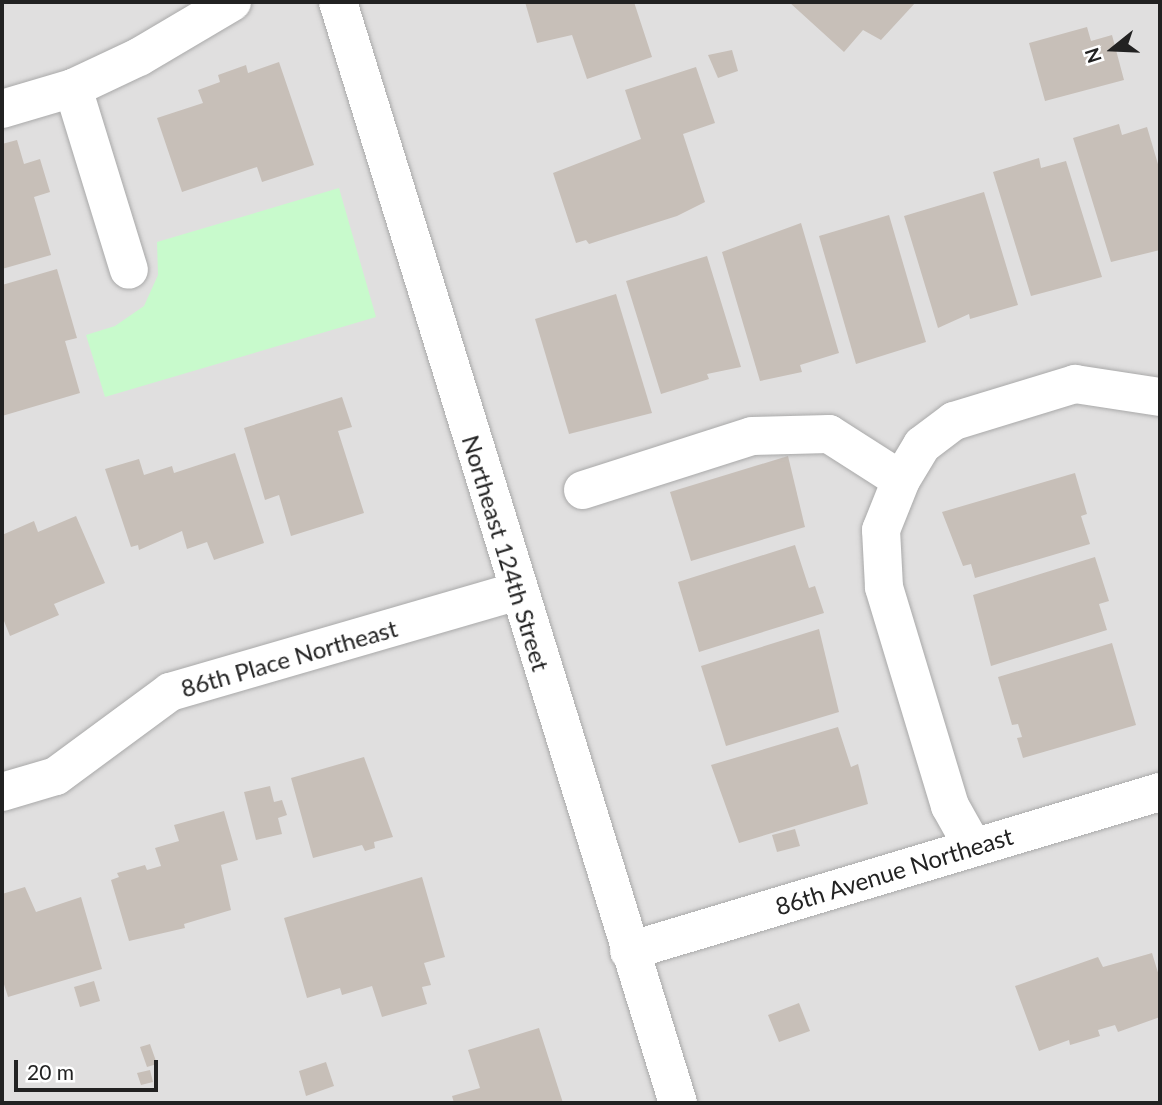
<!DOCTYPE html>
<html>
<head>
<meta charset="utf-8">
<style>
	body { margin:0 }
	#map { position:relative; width:1162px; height:1105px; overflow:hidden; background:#f2efe9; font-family:Lato,sans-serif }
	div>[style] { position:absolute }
	.residential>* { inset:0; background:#e0dfdf }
	.park>* { inset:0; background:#c8facc }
	.building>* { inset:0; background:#c7bfb8 }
	.roads { filter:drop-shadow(0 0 2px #a9a9a9) drop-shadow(0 0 2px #a9a9a9) }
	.minor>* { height:38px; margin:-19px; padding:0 19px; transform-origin:19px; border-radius:19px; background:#fff }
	span { translate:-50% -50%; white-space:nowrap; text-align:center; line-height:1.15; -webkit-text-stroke:7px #fff; paint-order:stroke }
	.street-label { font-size:24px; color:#222 }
	.frame { position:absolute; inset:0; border:4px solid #222; pointer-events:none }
	.north { position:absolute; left:1078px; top:14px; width:70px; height:70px; -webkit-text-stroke:5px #fff; paint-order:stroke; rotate:252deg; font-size:19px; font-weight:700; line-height:28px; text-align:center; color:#222 }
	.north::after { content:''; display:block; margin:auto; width:24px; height:32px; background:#222; clip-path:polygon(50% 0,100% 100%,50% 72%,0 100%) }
	.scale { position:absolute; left:14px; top:1060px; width:144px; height:32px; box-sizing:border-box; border:4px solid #222; border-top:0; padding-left:9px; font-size:21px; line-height:24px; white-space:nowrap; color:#222; -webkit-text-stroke:5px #fff; paint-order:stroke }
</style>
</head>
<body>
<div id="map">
	<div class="residential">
		<i style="clip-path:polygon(2px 2px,1160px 2px,1160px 1103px,2px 1103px)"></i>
	</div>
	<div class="park">
		<i style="clip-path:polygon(339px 188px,376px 317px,105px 397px,86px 335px,115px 326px,144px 306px,158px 275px,157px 242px)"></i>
	</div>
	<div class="building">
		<i style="clip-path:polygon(525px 2px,634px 2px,652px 57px,587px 79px,572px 35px,537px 43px)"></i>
		<i style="clip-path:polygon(789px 2px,916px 2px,881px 40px,863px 30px,844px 52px)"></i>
		<i style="clip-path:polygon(1087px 27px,1091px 41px,1112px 35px,1124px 80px,1045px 101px,1029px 43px)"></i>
		<i style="clip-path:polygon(732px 50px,738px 71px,718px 78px,708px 55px)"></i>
		<i style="clip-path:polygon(279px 62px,314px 165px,262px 182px,257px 167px,182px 192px,157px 118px,203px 103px,198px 90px,220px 82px,218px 75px,246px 65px,248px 73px)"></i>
		<i style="clip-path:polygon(696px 67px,715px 123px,683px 134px,705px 202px,677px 216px,589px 244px,586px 240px,576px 243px,553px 173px,641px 139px,625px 90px)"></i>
		<i style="clip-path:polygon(1119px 124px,1122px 135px,1147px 127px,1160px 171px,1160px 250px,1111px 262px,1073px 138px)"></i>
		<i style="clip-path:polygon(17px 140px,24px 164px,40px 159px,50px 192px,34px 197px,51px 255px,2px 269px,2px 144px)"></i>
		<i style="clip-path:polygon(1039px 158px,1041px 168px,1066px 161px,1102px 277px,1031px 296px,993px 172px)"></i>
		<i style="clip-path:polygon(984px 192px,1018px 305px,970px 319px,969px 314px,938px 328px,904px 216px)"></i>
		<i style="clip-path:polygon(889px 215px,926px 342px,856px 364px,819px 236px)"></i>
		<i style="clip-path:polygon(801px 223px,839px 353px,800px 365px,802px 372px,760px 381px,722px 252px)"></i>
		<i style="clip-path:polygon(707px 256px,741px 367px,707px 374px,709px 379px,661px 394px,626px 281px)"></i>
		<i style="clip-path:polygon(57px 269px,77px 338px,65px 341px,80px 393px,2px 416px,2px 285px)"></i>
		<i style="clip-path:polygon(616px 294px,652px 413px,569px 434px,535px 319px)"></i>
		<i style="clip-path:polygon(342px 397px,352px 427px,338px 431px,364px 513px,291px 536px,279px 495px,265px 500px,244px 428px)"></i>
		<i style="clip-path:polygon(235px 453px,264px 543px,214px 560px,207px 542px,187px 549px,182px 531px,139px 550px,138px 545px,131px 547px,105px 469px,139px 459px,144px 475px,172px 466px,174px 473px)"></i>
		<i style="clip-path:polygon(788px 456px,805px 527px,691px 561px,670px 492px)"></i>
		<i style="clip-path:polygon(1075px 473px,1087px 514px,1081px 516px,1090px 544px,975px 578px,971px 564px,963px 566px,942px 512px)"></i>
		<i style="clip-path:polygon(76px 516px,105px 583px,54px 604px,59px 615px,10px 636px,2px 616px,2px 535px,34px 521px,38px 532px)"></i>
		<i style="clip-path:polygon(795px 545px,809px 588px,815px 586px,824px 613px,699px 652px,678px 582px)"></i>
		<i style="clip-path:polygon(1095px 557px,1109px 601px,1099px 604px,1107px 630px,991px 666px,973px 595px)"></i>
		<i style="clip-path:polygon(819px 629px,839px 712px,726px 746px,701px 666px)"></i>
		<i style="clip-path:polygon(1112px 643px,1136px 725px,1023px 758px,1017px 738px,1022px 737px,1018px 724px,1012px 725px,998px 677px)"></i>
		<i style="clip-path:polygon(838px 727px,851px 767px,858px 764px,868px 804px,739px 843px,711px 765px)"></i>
		<i style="clip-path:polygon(364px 757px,393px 837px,374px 842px,375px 848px,365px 851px,362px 845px,313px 858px,291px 778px)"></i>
		<i style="clip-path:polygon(270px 786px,274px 802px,282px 800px,287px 815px,278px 818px,282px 834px,256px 840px,244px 792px)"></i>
		<i style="clip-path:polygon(224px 811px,238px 860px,221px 865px,231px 910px,184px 924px,185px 928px,129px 941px,111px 880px,119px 877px,117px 873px,145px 865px,147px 870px,161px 866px,155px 848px,179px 841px,174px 825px)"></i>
		<i style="clip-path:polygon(795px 829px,800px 846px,777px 852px,772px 835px)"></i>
		<i style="clip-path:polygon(422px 877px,445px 957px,424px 963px,431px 985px,422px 987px,427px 1004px,382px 1017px,372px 986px,342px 995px,340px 988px,307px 998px,284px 918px)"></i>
		<i style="clip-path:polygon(25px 887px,36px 912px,81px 897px,102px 969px,8px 997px,2px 978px,2px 894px)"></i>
		<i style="clip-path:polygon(1152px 953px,1160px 979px,1160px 1017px,1118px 1032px,1115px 1025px,1098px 1030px,1100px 1036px,1070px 1045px,1069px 1040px,1039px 1051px,1015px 986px,1098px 957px,1103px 967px)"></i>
		<i style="clip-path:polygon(94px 981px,100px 1001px,80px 1007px,74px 987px)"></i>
		<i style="clip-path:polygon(799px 1003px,810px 1031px,779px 1042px,768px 1015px)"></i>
		<i style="clip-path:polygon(539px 1028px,563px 1103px,454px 1103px,452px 1096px,480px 1088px,468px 1050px)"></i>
		<i style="clip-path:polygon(150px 1044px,157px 1064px,147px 1067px,140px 1047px)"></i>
		<i style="clip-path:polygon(326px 1062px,334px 1086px,306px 1096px,299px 1071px)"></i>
		<i style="clip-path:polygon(150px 1070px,153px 1082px,141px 1085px,137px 1073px)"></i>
	</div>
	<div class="roads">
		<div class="minor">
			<i style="left:338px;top:2px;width:1152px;rotate:72.84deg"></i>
			<i style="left:73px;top:88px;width:190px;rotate:72.9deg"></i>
			<i style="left:2px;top:109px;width:74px;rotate:-16.5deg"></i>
			<i style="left:73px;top:88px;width:73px;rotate:-25.2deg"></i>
			<i style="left:139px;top:57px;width:108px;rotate:-30.6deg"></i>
			<i style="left:583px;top:490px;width:177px;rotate:-17.7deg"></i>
			<i style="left:752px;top:436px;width:77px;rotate:-1.5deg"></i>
			<i style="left:829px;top:434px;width:85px;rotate:32.6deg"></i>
			<i style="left:2px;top:792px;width:56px;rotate:-16.5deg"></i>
			<i style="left:56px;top:776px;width:142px;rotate:-36.4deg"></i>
			<i style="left:170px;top:692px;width:362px;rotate:-16.2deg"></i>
			<i style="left:973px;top:847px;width:47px;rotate:-119.3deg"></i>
			<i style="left:950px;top:806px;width:229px;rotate:-106.8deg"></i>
			<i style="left:884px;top:587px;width:57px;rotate:-93deg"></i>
			<i style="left:881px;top:530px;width:54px;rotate:-68.2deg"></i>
			<i style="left:901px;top:480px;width:41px;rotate:-59deg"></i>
			<i style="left:922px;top:445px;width:40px;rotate:-37deg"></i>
			<i style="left:954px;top:421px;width:127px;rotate:-17deg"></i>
			<i style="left:1075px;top:384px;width:86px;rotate:8.7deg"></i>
			<i style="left:629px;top:951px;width:554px;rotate:-16.67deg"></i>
		</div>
	</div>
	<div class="street-label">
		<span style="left:506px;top:553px;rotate:73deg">Northeast 124th Street</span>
		<span style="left:289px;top:658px;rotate:-16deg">86th Place Northeast</span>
		<span style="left:894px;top:871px;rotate:-17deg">86th Avenue Northeast</span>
	</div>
	<div class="frame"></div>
	<div class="north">N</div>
	<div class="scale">20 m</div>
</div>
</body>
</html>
